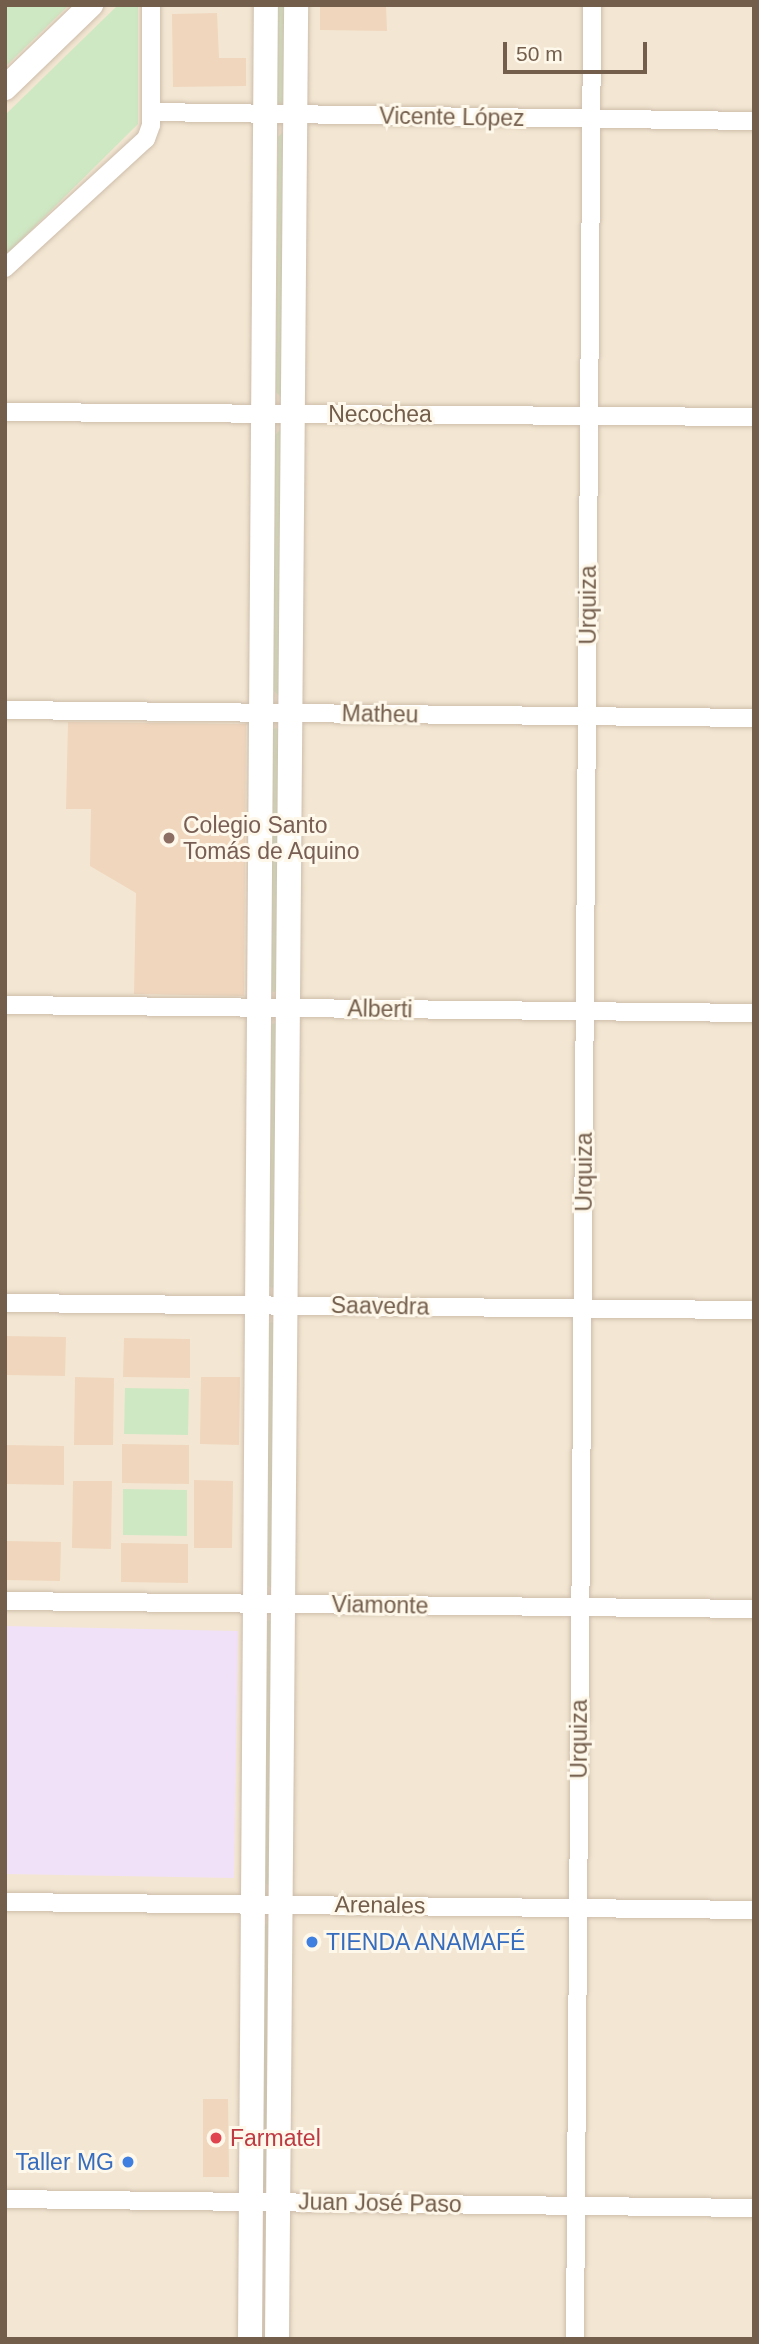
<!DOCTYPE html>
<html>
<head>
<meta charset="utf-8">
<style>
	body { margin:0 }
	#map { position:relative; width:759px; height:2344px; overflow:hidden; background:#fbf5e5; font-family:Helvetica,sans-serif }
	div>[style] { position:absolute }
	.residential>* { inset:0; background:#f3e7d3 }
	.education>* { inset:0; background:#f1e1f8 }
	.green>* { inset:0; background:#cfe8c4 }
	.building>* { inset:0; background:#f0d6bd }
	.roads { filter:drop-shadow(0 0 2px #cdbdab) drop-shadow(0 0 2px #cdbdab) }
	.minor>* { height:18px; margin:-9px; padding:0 9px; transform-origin:9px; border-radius:9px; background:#fff }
	.secondary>* { height:24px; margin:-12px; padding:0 12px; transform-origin:12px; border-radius:12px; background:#fff }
	.dots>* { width:19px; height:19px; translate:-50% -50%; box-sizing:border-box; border:4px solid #fef8eb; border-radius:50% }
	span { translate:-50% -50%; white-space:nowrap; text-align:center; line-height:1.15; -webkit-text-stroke:6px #fef8eb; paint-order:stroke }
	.street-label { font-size:23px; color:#735d4b }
	.education-label { font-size:23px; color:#785e54 }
	.left { translate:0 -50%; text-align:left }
	.shop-label { font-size:23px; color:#366cbe }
	.right { translate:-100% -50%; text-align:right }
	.health-label { font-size:23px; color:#be3a42 }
	.frame { position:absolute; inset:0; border:7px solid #735d4b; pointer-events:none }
	.scale { position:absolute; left:503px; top:42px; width:144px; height:32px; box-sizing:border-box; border:4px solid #735d4b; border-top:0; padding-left:9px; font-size:21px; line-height:24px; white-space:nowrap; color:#735d4b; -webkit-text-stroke:5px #fef8eb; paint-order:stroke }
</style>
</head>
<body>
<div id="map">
	<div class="residential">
		<i style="clip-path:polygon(5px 5px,754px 5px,754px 2339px,5px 2339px)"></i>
	</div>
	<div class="education">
		<i style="clip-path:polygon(5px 1626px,238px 1631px,234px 1878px,5px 1874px)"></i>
	</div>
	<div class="green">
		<i style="clip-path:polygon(5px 5px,69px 5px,5px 67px)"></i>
		<i style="clip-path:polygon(118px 5px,138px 5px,138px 124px,5px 256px,5px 115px)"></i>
		<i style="clip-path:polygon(277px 5px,287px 5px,285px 108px,277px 105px)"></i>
		<i style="clip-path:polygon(283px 132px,281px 397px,276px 392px,278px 137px)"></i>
		<i style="clip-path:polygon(280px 430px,284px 432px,281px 693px,278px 695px,273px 690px,275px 435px)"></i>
		<i style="clip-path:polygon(276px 728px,280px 729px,278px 991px,274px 992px,271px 991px,273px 729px)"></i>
		<i style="clip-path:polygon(274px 1023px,278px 1025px,276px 1286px,272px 1288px,269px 1286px,271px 1025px)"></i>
		<i style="clip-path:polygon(272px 1322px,276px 1323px,274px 1585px,270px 1587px,267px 1585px,269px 1323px)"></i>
		<i style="clip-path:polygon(125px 1388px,189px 1389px,188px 1435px,124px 1434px)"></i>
		<i style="clip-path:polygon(123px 1489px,187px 1490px,187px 1536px,123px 1535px)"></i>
		<i style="clip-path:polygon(270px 1620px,274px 1621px,271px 1883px,268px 1885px,264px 1883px,267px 1621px)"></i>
		<i style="clip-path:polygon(268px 1924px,271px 1925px,269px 2187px,265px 2188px,262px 2187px,264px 1925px)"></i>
	</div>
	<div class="building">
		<i style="clip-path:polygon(320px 5px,386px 5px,387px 31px,320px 30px)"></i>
		<i style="clip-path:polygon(217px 13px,219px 58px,246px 58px,246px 86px,173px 87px,172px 14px)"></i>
		<i style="clip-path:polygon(68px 722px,246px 724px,244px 996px,134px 994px,136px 893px,90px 866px,91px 809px,66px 809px)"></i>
		<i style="clip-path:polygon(5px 1336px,66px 1337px,65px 1376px,5px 1375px)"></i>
		<i style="clip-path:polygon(124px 1338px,190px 1339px,190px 1378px,123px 1377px)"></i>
		<i style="clip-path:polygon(75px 1377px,114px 1378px,113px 1445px,74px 1445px)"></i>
		<i style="clip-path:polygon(201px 1377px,240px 1377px,239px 1445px,200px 1444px)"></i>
		<i style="clip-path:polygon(122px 1444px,189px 1445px,189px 1484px,122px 1483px)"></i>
		<i style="clip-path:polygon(5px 1445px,64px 1446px,64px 1485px,5px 1484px)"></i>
		<i style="clip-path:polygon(194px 1480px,233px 1481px,232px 1548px,194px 1548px)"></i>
		<i style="clip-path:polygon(73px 1481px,112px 1481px,111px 1549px,72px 1548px)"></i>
		<i style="clip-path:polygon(5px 1541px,61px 1542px,60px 1581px,5px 1580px)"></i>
		<i style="clip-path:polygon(121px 1543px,188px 1544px,188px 1583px,121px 1582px)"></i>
		<i style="clip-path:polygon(203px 2099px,228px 2099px,229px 2177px,203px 2177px)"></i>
	</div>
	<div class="roads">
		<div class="minor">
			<i style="left:151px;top:112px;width:603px;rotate:0.86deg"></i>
			<i style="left:5px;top:268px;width:191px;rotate:-42.5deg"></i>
			<i style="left:146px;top:139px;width:15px;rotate:-70deg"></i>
			<i style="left:151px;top:125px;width:120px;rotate:-90deg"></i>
			<i style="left:5px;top:412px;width:749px;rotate:0.38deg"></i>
			<i style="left:5px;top:710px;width:749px;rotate:0.61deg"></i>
			<i style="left:5px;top:1005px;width:749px;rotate:0.61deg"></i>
			<i style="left:5px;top:1303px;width:749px;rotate:0.54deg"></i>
			<i style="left:5px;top:1601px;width:749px;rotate:0.61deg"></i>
			<i style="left:5px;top:1902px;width:749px;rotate:0.61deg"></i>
			<i style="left:5px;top:2199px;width:749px;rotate:0.69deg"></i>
			<i style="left:575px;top:2339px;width:2334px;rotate:-89.58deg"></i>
		</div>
		<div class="secondary">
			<i style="left:5px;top:88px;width:120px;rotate:-44deg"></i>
			<i style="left:250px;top:2339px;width:2334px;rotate:-89.61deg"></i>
			<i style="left:277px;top:2339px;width:2334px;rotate:-89.53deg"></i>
		</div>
	</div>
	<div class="dots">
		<i style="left:169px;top:838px;background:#8d6e63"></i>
		<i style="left:312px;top:1942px;background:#3f7fe0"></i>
		<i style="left:216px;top:2138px;background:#e0444e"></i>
		<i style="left:128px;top:2162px;background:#3f7fe0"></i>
	</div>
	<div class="street-label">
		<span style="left:452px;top:117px;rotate:1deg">Vicente López</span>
		<span style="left:380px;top:414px">Necochea</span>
		<span style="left:588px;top:605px;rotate:-90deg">Urquiza</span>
		<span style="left:380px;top:714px;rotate:1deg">Matheu</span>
		<span style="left:380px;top:1009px;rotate:1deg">Alberti</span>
		<span style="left:584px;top:1172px;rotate:-90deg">Urquiza</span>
		<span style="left:380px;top:1306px;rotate:1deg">Saavedra</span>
		<span style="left:380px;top:1605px;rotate:1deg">Viamonte</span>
		<span style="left:579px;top:1739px;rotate:-90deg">Urquiza</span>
		<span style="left:380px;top:1905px;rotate:1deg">Arenales</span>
		<span style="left:380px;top:2203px;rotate:1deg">Juan José Paso</span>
	</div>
	<div class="education-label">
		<span class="left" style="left:183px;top:838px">Colegio Santo<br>Tomás de Aquino</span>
	</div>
	<div class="shop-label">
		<span class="left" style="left:326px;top:1942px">TIENDA ANAMAFÉ</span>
		<span class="right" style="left:114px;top:2162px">Taller MG</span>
	</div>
	<div class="health-label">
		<span class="left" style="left:230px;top:2138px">Farmatel</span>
	</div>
	<div class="frame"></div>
	<div class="scale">50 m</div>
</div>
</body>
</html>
